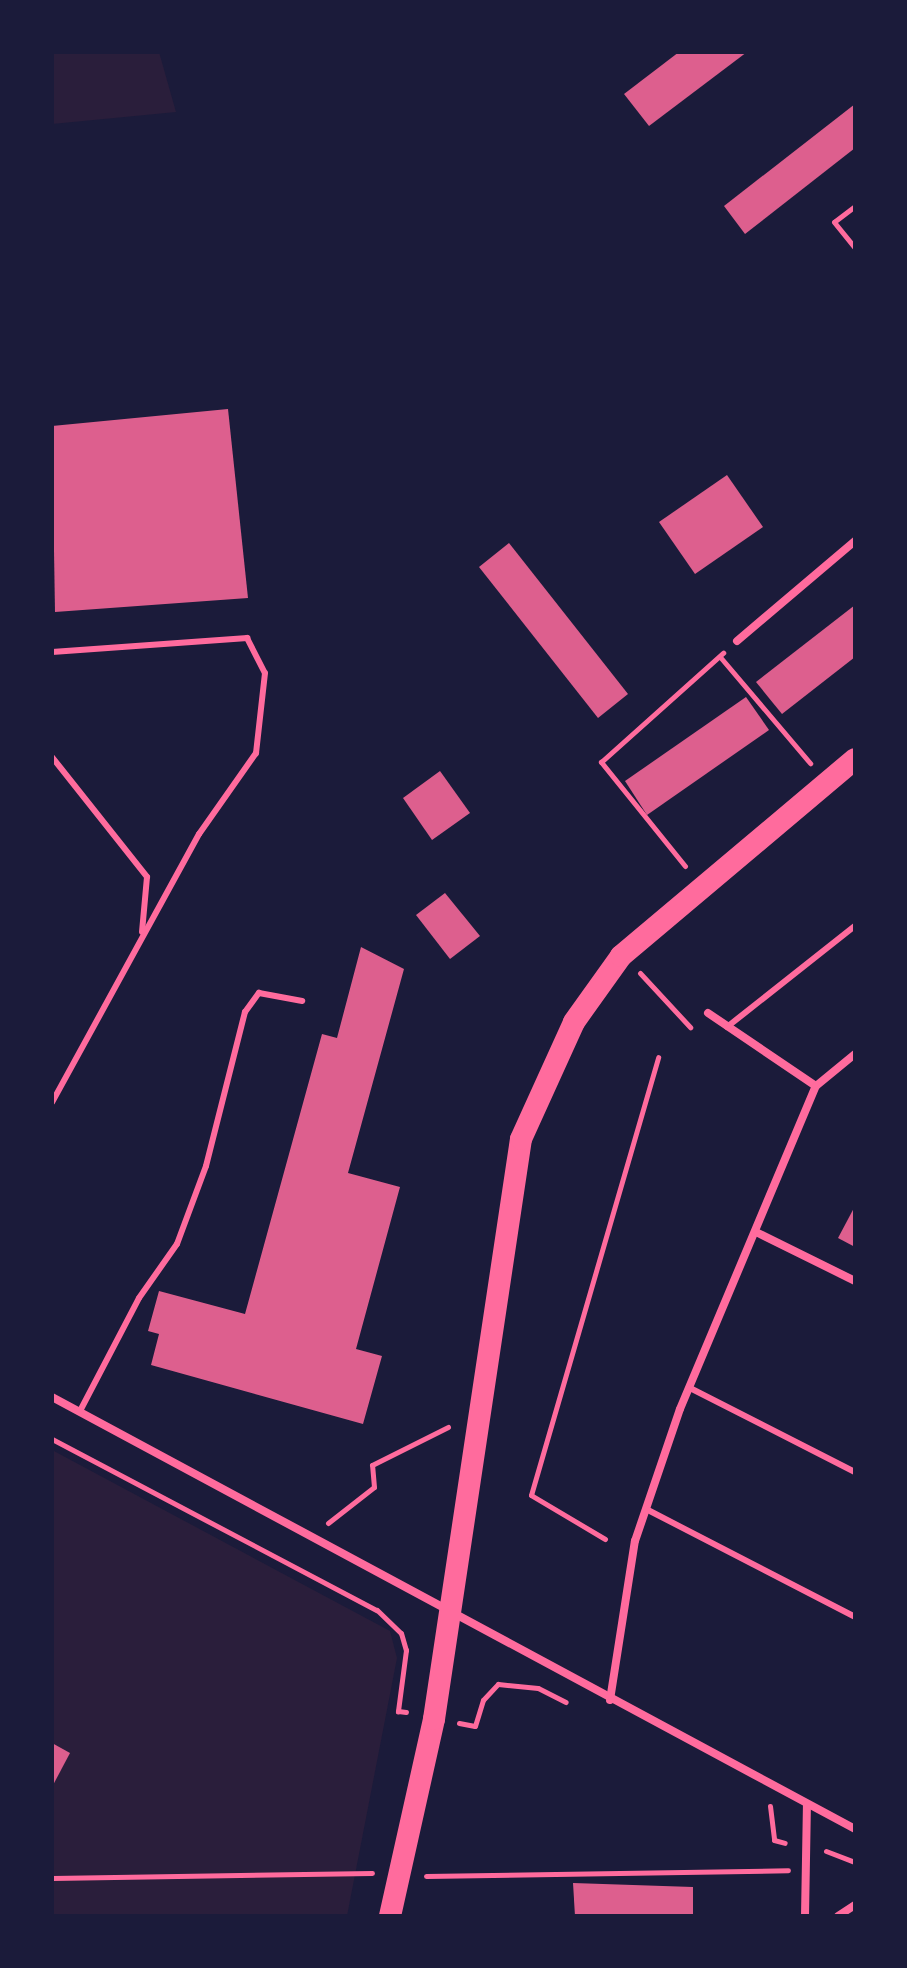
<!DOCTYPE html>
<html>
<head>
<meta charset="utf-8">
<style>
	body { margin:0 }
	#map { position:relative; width:907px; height:1968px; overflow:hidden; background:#1b1b3a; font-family:"DejaVu Sans",sans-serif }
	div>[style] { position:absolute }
	.green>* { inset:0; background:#2a1e3b }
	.building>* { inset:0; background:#dd5f8e }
	.path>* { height:5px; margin:-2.5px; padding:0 2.5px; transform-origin:2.5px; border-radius:2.5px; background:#ff6b9d }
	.service>* { height:6px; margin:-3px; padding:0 3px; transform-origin:3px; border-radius:3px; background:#ff6b9d }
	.minor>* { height:8px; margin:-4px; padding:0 4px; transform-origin:4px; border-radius:4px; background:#ff6b9d }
	.trunk>* { height:22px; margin:-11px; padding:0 11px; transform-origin:11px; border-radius:11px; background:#ff6b9d }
	span { translate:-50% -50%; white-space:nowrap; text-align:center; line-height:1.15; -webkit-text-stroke:8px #1b1b3a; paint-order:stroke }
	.frame { position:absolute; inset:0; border:54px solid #1b1b3a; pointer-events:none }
</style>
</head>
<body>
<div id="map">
	<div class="green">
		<i style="clip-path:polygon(52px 52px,159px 52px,176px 112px,52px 124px)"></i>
		<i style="clip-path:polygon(52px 1450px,390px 1631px,397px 1658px,347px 1916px,52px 1916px)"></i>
	</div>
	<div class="building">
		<i style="clip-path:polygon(679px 52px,747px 52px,649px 126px,624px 94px)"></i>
		<i style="clip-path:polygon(855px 104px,855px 148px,745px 234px,724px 206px)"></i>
		<i style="clip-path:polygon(228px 409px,248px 598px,55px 612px,52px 426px)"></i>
		<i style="clip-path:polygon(727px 475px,763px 527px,695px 574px,659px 522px)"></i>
		<i style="clip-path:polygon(509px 543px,628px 694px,598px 718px,479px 567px)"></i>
		<i style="clip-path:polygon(855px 605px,855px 657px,782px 714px,756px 682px)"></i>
		<i style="clip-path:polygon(746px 697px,769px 730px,647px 815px,625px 781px)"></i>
		<i style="clip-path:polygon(440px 771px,470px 813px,432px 840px,403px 798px)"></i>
		<i style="clip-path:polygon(445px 893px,480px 936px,450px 959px,416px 915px)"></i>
		<i style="clip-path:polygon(361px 947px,404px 969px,348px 1173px,400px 1187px,356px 1349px,382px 1356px,363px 1424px,151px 1365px,159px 1334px,148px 1331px,159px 1291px,245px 1314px,322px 1034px,337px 1038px)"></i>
		<i style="clip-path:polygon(855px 1206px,855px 1247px,838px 1238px)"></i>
		<i style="clip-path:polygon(52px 1743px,70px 1753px,52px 1787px)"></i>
		<i style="clip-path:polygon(573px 1883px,693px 1887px,693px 1916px,575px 1916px)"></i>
	</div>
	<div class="path">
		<i style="left:855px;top:206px;width:26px;rotate:143deg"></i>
		<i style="left:834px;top:222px;width:33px;rotate:51deg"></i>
		<i style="left:721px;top:658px;width:138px;rotate:49.7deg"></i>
		<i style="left:685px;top:866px;width:134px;rotate:-128.9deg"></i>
		<i style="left:601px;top:762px;width:164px;rotate:-41.8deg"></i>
		<i style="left:640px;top:973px;width:74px;rotate:47.2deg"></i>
		<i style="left:52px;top:1439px;width:367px;rotate:27.8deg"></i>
		<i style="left:377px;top:1610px;width:33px;rotate:44deg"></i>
		<i style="left:401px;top:1633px;width:18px;rotate:74deg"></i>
		<i style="left:406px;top:1650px;width:62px;rotate:97.5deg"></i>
		<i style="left:398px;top:1711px;width:8px;rotate:7deg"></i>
		<i style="left:328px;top:1523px;width:58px;rotate:-38deg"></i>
		<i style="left:374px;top:1487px;width:22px;rotate:-95deg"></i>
		<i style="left:372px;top:1465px;width:85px;rotate:-26.6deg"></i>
		<i style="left:605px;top:1539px;width:86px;rotate:-149.3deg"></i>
		<i style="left:531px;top:1495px;width:456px;rotate:-73.8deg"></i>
		<i style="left:459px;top:1723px;width:16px;rotate:11deg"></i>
		<i style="left:475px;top:1726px;width:27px;rotate:-73deg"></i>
		<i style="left:483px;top:1700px;width:22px;rotate:-47deg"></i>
		<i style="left:498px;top:1684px;width:40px;rotate:5.7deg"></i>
		<i style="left:538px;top:1688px;width:31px;rotate:27deg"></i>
		<i style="left:770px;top:1806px;width:34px;rotate:83deg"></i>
		<i style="left:774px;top:1840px;width:11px;rotate:15deg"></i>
		<i style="left:826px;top:1851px;width:31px;rotate:21deg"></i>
		<i style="left:426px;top:1876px;width:362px;rotate:-0.9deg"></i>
		<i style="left:52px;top:1878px;width:320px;rotate:-0.9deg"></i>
	</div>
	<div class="service">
		<i style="left:52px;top:652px;width:196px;rotate:-4.1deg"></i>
		<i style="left:247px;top:638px;width:39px;rotate:63deg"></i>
		<i style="left:265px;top:673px;width:81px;rotate:96.4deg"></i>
		<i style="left:256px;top:753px;width:99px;rotate:125.1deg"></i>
		<i style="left:199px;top:834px;width:306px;rotate:118.7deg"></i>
		<i style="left:52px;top:757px;width:153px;rotate:51.6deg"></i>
		<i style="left:147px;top:877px;width:55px;rotate:95.2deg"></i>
		<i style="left:727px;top:1027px;width:163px;rotate:-38.3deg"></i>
		<i style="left:690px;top:1388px;width:185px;rotate:27deg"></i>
		<i style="left:80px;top:1411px;width:127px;rotate:-62.4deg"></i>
		<i style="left:139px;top:1298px;width:66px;rotate:-54.9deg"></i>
		<i style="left:177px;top:1244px;width:83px;rotate:-69.6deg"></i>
		<i style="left:206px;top:1166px;width:159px;rotate:-75.8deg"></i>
		<i style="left:245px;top:1012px;width:24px;rotate:-54deg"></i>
		<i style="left:259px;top:993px;width:44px;rotate:10.5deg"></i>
		<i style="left:646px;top:1509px;width:235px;rotate:27.3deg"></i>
	</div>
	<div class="minor">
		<i style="left:737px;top:641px;width:155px;rotate:-40.3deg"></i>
		<i style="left:708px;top:1013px;width:130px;rotate:34.1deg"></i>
		<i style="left:758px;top:1233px;width:108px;rotate:26.3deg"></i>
		<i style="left:52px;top:1397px;width:912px;rotate:28.28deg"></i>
		<i style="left:610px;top:1700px;width:161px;rotate:-81.1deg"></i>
		<i style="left:635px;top:1541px;width:139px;rotate:-71.2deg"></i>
		<i style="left:680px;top:1409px;width:350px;rotate:-67.2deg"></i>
		<i style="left:816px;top:1086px;width:50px;rotate:-39.4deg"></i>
		<i style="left:805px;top:1916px;width:111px;rotate:-89deg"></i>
		<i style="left:838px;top:1916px;width:20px;rotate:-33deg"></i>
	</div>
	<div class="trunk">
		<i style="left:390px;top:1916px;width:202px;rotate:-77.4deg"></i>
		<i style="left:434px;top:1719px;width:586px;rotate:-81.47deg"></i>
		<i style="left:521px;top:1139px;width:128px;rotate:-65.6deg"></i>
		<i style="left:574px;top:1022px;width:81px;rotate:-54.5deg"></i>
		<i style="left:621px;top:956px;width:306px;rotate:-40.1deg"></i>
	</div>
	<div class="frame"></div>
</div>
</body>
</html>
